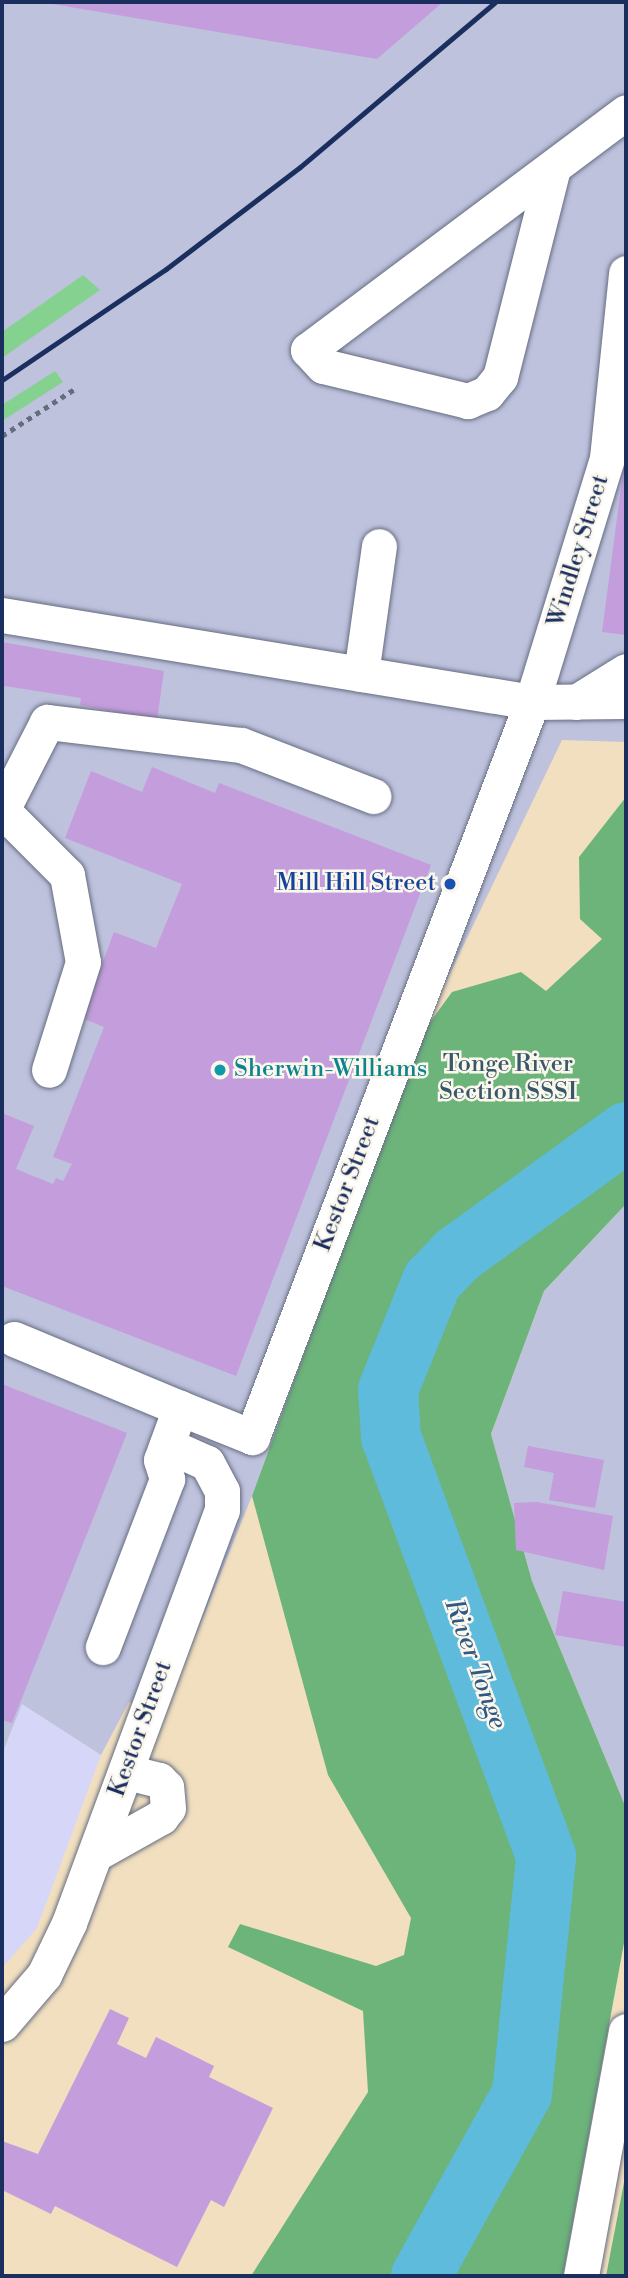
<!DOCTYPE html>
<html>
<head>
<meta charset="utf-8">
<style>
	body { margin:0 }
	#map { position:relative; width:628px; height:2278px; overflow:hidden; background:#f1dfbf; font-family:"Libre Bodoni",serif }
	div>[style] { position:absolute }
	.built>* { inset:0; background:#d6d7f8 }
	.industrial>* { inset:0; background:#bec2dd }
	.green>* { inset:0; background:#85d290 }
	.forest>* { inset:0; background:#6cb47a }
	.river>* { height:60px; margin:-30px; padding:0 30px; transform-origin:30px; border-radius:30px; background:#5ebbdc }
	.building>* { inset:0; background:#c49ddc }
	.path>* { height:4.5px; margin-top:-2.25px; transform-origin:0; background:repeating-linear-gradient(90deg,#666d80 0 5px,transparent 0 10px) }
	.roads { filter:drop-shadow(0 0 2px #666d80) drop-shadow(0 0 2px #666d80) }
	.minor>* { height:35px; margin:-17.5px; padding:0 17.5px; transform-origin:17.5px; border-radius:17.5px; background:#fff }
	.rail>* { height:5px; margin:-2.5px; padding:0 2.5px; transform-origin:2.5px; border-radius:2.5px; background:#1b2f5e }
	.dots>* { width:19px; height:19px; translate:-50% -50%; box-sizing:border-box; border:4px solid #fbf7ec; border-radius:50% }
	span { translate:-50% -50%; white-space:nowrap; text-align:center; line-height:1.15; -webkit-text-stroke:5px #fbf7ec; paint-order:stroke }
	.street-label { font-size:24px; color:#1b2f5e }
	.transit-label { font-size:24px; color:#164399 }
	.right { translate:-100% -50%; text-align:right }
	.park-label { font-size:24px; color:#36586a }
	.culture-label { font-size:24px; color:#0d838f }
	.left { translate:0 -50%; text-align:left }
	.water-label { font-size:26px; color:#2f5984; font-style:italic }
	.frame { position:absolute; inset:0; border:4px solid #1b2f5e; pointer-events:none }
</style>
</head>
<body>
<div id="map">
	<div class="built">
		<i style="clip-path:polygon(22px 1703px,101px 1755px,37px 1928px,2px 1968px,2px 1754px)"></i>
	</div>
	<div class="industrial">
		<i style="clip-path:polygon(2px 2px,626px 2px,626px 742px,562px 740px,420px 1036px,252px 1496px,164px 1714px,129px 1702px,101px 1755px,22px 1704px,2px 1754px)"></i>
		<i style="clip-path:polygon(626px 1204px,626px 1808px,532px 1581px,491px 1434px,544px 1291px)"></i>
	</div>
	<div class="green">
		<i style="clip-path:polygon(83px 275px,100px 290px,2px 358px,2px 332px)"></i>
		<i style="clip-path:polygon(55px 371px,63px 382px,2px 421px,2px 405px)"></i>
	</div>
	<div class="forest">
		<i style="clip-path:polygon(626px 797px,626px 1204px,544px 1291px,491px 1434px,532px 1581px,626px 1808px,626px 1932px,563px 2276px,251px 2276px,368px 2092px,363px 2011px,228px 1947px,240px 1924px,376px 1966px,404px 1955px,411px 1918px,328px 1775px,252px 1496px,420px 1036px,452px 992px,521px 972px,546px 991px,602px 939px,580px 919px,579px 857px)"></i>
		<i style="clip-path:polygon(626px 2172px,626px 2276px,606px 2276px)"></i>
	</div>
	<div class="river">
		<i style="left:421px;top:2276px;width:208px;rotate:-61deg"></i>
		<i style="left:522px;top:2094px;width:239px;rotate:-84.2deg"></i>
		<i style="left:546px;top:1856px;width:446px;rotate:-110.3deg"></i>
		<i style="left:391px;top:1438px;width:48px;rotate:-93.6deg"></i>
		<i style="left:388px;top:1390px;width:118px;rotate:-68deg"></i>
		<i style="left:432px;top:1281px;width:36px;rotate:-46deg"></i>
		<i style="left:457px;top:1255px;width:209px;rotate:-36deg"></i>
	</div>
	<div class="building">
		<i style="clip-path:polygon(41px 2px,443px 2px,377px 59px)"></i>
		<i style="clip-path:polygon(626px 450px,626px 635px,602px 632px)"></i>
		<i style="clip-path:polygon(2px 642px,164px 671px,157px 720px,80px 705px,81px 698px,5px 686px,2px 691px)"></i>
		<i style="clip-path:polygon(152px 767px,215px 793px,219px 783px,431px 865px,236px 1376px,2px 1286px,2px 1113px,34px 1126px,16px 1169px,53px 1184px,56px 1178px,63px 1181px,72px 1164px,53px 1157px,104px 1027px,82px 1018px,114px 932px,156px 948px,182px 884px,65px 838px,91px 771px,142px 792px)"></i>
		<i style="clip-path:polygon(2px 1384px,127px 1433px,12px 1723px,2px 1720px)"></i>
		<i style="clip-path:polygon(528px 1446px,604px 1460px,595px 1508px,549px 1500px,554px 1473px,524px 1467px)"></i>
		<i style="clip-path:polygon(537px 1502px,613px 1516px,604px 1570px,516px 1550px,514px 1503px)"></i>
		<i style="clip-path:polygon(563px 1591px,626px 1602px,626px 1647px,555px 1635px)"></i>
		<i style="clip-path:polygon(110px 2009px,129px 2018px,117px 2044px,146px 2058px,156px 2037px,214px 2066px,209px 2077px,273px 2108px,224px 2207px,211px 2200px,177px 2267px,55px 2206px,51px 2214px,2px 2190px,2px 2141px,38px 2154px)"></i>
	</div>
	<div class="path">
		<i style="left:2px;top:436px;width:88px;rotate:-33deg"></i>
	</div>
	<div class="roads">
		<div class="minor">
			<i style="left:553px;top:168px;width:216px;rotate:104.2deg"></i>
			<i style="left:500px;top:377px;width:21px;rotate:129deg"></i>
			<i style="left:487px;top:393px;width:21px;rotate:157deg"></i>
			<i style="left:468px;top:401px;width:149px;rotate:-166.4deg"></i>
			<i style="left:323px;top:366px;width:22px;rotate:-133deg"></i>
			<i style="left:308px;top:350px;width:397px;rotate:-36.8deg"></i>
			<i style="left:2px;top:615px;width:537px;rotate:9.32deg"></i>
			<i style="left:532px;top:702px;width:94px;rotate:-0.6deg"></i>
			<i style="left:361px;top:674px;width:129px;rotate:-82deg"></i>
			<i style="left:576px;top:702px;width:59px;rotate:-31.8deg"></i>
			<i style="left:2px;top:810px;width:99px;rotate:-62.9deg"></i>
			<i style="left:47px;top:722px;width:195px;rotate:6.8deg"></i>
			<i style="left:241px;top:745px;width:142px;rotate:21.1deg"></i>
			<i style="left:2px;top:810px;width:92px;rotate:45deg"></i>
			<i style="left:67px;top:875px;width:88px;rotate:79.6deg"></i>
			<i style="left:83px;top:962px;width:113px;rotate:107.5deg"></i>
			<i style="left:14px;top:1339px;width:180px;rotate:22.6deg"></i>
			<i style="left:180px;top:1408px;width:55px;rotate:110.1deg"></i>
			<i style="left:161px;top:1460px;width:20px;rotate:72deg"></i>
			<i style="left:167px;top:1479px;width:180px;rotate:110.9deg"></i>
			<i style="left:180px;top:1408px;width:78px;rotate:21.9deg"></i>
			<i style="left:252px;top:1437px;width:787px;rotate:-69.15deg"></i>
			<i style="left:532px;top:702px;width:255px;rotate:-72.9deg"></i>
			<i style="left:607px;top:458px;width:186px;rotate:-84.1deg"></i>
			<i style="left:95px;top:1854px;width:76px;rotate:-29.3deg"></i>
			<i style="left:161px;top:1817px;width:11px;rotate:-52deg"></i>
			<i style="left:168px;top:1808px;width:21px;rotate:-95deg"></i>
			<i style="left:166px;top:1787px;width:10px;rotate:-135deg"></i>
			<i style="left:159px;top:1780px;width:34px;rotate:-166deg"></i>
			<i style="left:2px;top:2024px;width:65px;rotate:-49.4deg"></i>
			<i style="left:44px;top:1975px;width:58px;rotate:-64.3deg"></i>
			<i style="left:69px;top:1923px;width:440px;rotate:-69.7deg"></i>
			<i style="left:222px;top:1510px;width:19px;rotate:-90deg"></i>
			<i style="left:222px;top:1491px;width:32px;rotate:-118deg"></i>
			<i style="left:207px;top:1463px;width:44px;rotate:-155.8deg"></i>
			<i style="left:581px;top:2276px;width:249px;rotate:-79.6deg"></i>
		</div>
	</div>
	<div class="rail">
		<i style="left:2px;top:380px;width:198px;rotate:-34.1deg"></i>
		<i style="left:166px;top:269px;width:168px;rotate:-37.3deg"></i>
		<i style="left:300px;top:167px;width:255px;rotate:-40.2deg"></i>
	</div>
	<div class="dots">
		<i style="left:450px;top:884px;background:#1a4fb4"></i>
		<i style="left:220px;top:1070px;background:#0f9aa8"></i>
	</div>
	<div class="street-label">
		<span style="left:579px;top:551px;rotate:-73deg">Windley Street</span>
		<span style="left:348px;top:1184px;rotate:-69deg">Kestor Street</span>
		<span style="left:141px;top:1729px;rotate:-70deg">Kestor Street</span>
	</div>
	<div class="transit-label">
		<span class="right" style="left:436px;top:884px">Mill Hill Street</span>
	</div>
	<div class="park-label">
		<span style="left:508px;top:1079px">Tonge River<br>Section SSSI</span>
	</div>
	<div class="culture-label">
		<span class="left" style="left:234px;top:1070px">Sherwin-Williams</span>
	</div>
	<div class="water-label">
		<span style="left:475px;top:1664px;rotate:70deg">River Tonge</span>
	</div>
	<div class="frame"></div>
</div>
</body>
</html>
